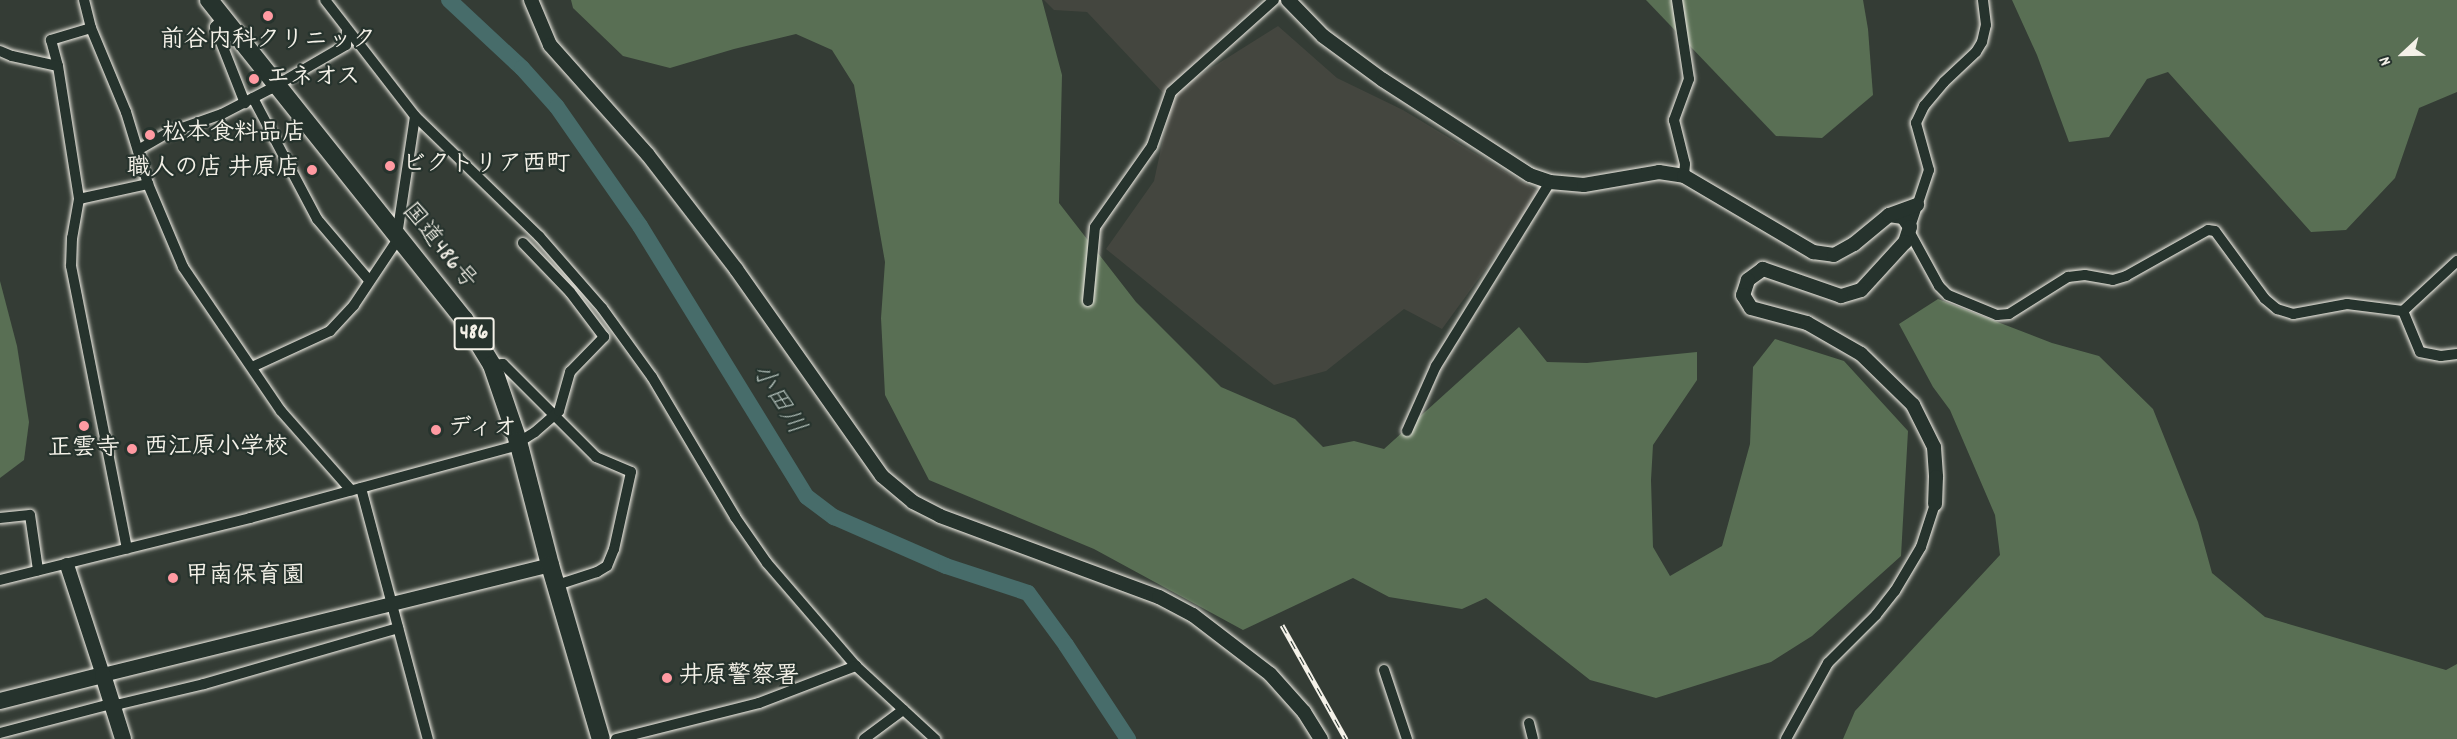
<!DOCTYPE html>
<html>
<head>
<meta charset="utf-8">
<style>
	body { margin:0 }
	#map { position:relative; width:2457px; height:739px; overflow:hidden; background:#343c35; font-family:Dekko,"Klee One",sans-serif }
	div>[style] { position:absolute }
	.built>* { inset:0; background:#44463f }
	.green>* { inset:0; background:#596f54 }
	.river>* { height:16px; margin:-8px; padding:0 8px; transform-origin:8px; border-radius:8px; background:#476c6a }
	.roads { filter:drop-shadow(0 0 2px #f4f1e8) drop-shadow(0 0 2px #f4f1e8) }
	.minor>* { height:10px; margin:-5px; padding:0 5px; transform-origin:5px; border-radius:5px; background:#26332d }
	.tertiary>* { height:14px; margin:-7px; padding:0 7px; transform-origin:7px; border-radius:7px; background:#26332d }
	.secondary>* { height:16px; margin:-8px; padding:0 8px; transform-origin:8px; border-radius:8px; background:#26332d }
	.trunk>* { height:18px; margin:-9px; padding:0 9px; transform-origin:9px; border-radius:9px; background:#26332d }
	.rail>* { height:5px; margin-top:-2.5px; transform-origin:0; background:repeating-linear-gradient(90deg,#26332d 0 9px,#f4f1e8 0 18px); box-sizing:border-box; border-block:2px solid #f4f1e8 }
	.dots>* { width:16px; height:16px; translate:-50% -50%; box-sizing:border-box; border:3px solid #26332d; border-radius:50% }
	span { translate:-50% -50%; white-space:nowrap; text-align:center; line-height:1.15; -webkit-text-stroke:4.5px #26332d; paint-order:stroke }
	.shield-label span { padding:2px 4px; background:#26332d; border:2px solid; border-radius:4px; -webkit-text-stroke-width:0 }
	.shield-label { font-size:22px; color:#f4f1e8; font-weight:700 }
	.poi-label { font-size:24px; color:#f4f1e8; font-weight:700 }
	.left { translate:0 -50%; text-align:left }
	.right { translate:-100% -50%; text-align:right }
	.street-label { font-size:24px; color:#f4f1e8 }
	.water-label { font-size:26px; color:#afbcb6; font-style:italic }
	.north { position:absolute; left:2373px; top:24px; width:60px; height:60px; -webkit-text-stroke:4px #26332d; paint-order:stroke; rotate:248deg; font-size:16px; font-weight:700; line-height:24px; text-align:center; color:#f4f1e8 }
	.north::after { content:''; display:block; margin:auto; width:21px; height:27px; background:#f4f1e8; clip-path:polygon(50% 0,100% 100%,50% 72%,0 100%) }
</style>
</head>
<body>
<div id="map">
	<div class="built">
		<i style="clip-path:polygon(1044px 0,1261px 0,1163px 93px,1087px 12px,1054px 10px)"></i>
		<i style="clip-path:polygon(1278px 26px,1337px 78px,1403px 110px,1541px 193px,1442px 329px,1404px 309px,1326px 371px,1274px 385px,1106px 249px,1154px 181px,1173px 92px)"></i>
	</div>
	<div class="green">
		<i style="clip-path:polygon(571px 0,1042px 0,1062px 75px,1059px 203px,1136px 302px,1221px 387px,1295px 419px,1323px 447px,1354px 441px,1384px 449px,1519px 327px,1547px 362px,1587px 363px,1697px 352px,1697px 380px,1653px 445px,1651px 480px,1653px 547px,1670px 576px,1722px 546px,1750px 444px,1753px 367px,1775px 339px,1844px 361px,1908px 431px,1901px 556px,1812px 636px,1771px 662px,1656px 698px,1590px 680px,1486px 598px,1462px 609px,1389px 597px,1353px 578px,1243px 630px,1094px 549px,929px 480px,885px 395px,881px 318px,885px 262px,854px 85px,832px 50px,796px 34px,734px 49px,670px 68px,623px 56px,573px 8px)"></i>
		<i style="clip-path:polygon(1646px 0,1863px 0,1868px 29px,1873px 95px,1822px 138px,1776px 136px)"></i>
		<i style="clip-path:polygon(2012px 0,2457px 0,2457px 92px,2419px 108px,2395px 178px,2346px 230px,2311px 232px,2168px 72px,2147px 79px,2109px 137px,2069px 142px,2037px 55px)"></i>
		<i style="clip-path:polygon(0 281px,17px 346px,29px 422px,24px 460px,0 478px)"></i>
		<i style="clip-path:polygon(1938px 299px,2052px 343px,2099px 356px,2153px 409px,2198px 522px,2212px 573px,2265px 617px,2446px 670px,2457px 664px,2457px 739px,1843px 739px,1855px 711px,2000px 555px,1995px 515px,1950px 410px,1933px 387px,1899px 324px)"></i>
	</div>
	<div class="river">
		<i style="left:449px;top:0;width:100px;rotate:43deg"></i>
		<i style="left:522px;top:68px;width:52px;rotate:48.1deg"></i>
		<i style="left:557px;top:107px;width:145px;rotate:55.1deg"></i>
		<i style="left:640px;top:226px;width:318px;rotate:58.4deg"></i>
		<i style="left:807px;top:497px;width:34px;rotate:37deg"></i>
		<i style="left:834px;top:517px;width:122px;rotate:23.6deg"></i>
		<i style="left:946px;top:566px;width:86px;rotate:18.2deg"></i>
		<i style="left:1028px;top:593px;width:64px;rotate:53.8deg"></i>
		<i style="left:1066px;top:645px;width:113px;rotate:56.6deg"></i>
	</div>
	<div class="roads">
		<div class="minor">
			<i style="left:84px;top:0;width:29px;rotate:76deg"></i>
			<i style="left:91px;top:28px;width:91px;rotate:67.4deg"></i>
			<i style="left:126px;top:112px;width:75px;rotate:73deg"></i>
			<i style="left:148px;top:184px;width:90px;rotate:67.1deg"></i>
			<i style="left:183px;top:267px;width:174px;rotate:55.8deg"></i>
			<i style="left:281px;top:411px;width:106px;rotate:48.5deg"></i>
			<i style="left:325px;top:0;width:147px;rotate:52.2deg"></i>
			<i style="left:415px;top:116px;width:173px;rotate:44.1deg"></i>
			<i style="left:539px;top:236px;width:96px;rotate:48.8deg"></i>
			<i style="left:602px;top:308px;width:85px;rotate:54.1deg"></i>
			<i style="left:652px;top:377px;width:163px;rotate:59.3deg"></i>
			<i style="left:735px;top:517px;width:56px;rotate:55.2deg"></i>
			<i style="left:767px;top:563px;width:136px;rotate:49.2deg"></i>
			<i style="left:856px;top:666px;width:108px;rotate:42.7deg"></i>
			<i style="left:1677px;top:0;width:80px;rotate:81.4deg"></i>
			<i style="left:1689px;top:79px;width:44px;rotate:110.1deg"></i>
			<i style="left:1674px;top:120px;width:45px;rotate:76deg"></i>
			<i style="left:1685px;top:164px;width:12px;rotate:95deg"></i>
			<i style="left:223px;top:18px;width:12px;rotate:132deg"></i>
			<i style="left:215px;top:27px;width:82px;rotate:68.5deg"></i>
			<i style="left:91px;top:28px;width:42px;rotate:163.3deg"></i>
			<i style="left:51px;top:40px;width:27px;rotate:75deg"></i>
			<i style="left:58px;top:66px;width:135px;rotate:81deg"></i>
			<i style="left:79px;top:199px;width:40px;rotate:100deg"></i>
			<i style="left:72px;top:238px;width:28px;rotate:92deg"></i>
			<i style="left:71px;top:266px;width:288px;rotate:78.8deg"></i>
			<i style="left:0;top:51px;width:13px;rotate:23deg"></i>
			<i style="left:12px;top:56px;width:47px;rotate:12.3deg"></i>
			<i style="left:253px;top:98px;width:137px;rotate:62.1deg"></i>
			<i style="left:317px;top:219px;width:80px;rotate:49.6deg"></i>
			<i style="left:138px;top:150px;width:34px;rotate:-30deg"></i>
			<i style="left:168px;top:133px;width:57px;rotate:-19.4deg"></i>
			<i style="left:222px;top:114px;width:54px;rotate:-27.5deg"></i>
			<i style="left:270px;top:89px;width:88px;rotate:-30.1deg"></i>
			<i style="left:346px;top:45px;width:14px;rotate:-86deg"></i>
			<i style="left:79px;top:199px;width:71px;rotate:-12.3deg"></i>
			<i style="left:1910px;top:227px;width:60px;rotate:-71.6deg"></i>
			<i style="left:1929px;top:170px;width:49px;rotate:-105.5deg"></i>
			<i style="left:1916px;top:123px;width:19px;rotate:-65deg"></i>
			<i style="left:1924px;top:106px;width:31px;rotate:-50deg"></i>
			<i style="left:1944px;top:82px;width:44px;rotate:-43.2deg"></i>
			<i style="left:1976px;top:52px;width:12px;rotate:-59deg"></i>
			<i style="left:1982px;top:42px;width:17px;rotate:-77deg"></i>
			<i style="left:1986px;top:25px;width:25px;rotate:-97deg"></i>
			<i style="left:1910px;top:233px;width:60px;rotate:61.3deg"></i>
			<i style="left:1939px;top:286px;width:13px;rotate:45deg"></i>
			<i style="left:1948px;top:295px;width:53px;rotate:22.2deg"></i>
			<i style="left:1997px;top:315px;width:12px;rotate:-5deg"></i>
			<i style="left:2009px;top:314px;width:70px;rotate:-32.1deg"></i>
			<i style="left:2068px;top:277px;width:17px;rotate:-7deg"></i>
			<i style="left:2085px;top:275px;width:28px;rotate:10deg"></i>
			<i style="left:2113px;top:280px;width:14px;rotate:-17deg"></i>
			<i style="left:2126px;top:276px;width:94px;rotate:-29.3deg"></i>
			<i style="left:2208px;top:230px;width:7px;rotate:8deg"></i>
			<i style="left:2215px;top:231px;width:84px;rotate:53.7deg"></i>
			<i style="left:2265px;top:299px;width:16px;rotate:40deg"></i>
			<i style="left:2277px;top:309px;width:17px;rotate:17deg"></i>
			<i style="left:2293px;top:314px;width:55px;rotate:-10.5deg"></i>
			<i style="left:2347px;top:304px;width:56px;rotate:7.1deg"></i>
			<i style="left:1088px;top:301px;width:74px;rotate:-84.6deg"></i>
			<i style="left:1095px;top:227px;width:99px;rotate:-54.9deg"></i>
			<i style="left:1152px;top:146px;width:57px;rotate:-70.6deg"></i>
			<i style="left:1171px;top:92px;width:138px;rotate:-41.8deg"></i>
			<i style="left:2403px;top:311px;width:44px;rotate:67.5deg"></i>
			<i style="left:2420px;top:352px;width:21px;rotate:11deg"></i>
			<i style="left:2441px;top:356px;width:16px;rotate:-7deg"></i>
			<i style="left:2403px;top:311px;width:74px;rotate:-42.8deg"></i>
			<i style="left:492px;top:365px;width:11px;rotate:-5deg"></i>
			<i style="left:503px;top:364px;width:132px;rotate:45deg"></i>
			<i style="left:596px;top:457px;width:38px;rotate:23deg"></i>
			<i style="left:631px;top:472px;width:79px;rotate:102.4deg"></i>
			<i style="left:614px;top:549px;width:18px;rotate:112deg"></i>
			<i style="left:607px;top:566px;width:12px;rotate:149deg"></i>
			<i style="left:597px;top:572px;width:42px;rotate:162deg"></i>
			<i style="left:252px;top:367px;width:86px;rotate:-24.8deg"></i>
			<i style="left:330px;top:331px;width:35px;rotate:-47deg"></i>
			<i style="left:354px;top:305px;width:76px;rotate:-56.3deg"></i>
			<i style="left:396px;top:242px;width:127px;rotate:-81.4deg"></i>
			<i style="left:1407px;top:431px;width:71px;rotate:-66deg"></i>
			<i style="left:1436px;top:366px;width:216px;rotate:-58.2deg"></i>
			<i style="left:361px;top:488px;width:260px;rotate:75.1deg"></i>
			<i style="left:0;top:518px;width:30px;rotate:-6deg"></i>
			<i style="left:30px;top:515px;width:56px;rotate:81.7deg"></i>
			<i style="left:0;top:580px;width:258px;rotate:-13.9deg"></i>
			<i style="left:250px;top:518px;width:270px;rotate:-15.2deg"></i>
			<i style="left:511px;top:447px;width:28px;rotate:-32deg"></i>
			<i style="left:535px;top:432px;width:32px;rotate:-41deg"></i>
			<i style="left:559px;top:411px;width:41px;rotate:-74.2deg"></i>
			<i style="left:570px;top:372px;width:49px;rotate:-45.8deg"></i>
			<i style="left:604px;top:337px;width:56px;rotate:-127.1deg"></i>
			<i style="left:570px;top:292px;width:68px;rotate:-133.8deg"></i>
			<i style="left:1384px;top:670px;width:73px;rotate:71.6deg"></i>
			<i style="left:1529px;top:723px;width:16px;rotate:76deg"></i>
			<i style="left:0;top:733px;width:111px;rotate:-14.7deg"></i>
			<i style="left:107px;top:705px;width:13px;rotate:-4deg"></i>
			<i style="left:120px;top:704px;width:86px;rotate:-13.4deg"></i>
			<i style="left:204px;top:684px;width:202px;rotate:-16.1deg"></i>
			<i style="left:616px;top:739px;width:147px;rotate:-14.1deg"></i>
			<i style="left:759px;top:703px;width:104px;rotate:-20.9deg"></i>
			<i style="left:864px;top:739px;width:49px;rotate:-36.6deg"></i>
			<i style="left:1786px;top:739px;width:87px;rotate:-61.1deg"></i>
			<i style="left:1828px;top:663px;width:68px;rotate:-45deg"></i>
			<i style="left:1876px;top:615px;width:31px;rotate:-52deg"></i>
			<i style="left:1895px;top:591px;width:51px;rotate:-59.4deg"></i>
			<i style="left:1921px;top:547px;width:45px;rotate:-72deg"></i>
		</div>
		<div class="tertiary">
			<i style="left:531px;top:0;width:49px;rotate:67.1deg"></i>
			<i style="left:550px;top:45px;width:147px;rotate:48.3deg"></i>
			<i style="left:648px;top:155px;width:144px;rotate:52.3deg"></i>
			<i style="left:736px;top:269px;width:253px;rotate:54.8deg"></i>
			<i style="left:882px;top:476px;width:40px;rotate:40deg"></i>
			<i style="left:913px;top:502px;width:30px;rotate:27deg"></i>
			<i style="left:940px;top:516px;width:233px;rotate:20.3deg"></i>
			<i style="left:1159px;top:597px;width:38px;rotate:28deg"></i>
			<i style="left:1193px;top:615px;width:97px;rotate:37.5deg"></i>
			<i style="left:1270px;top:674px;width:51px;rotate:48.2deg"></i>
			<i style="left:1304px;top:712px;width:32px;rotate:58deg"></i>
			<i style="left:1288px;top:0;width:50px;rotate:45.8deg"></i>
			<i style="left:1323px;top:36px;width:74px;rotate:36.3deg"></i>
			<i style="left:1383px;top:80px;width:175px;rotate:32.9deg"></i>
			<i style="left:1530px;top:175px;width:21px;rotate:19deg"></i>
			<i style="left:1550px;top:182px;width:34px;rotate:5deg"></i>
			<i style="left:1584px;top:185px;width:76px;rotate:-9.8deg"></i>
			<i style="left:1659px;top:172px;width:25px;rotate:9deg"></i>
			<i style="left:1684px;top:176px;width:150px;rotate:30.5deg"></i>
			<i style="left:1813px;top:252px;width:21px;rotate:8deg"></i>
			<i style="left:1834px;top:255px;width:23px;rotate:-29deg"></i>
			<i style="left:1854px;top:244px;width:45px;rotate:-39.6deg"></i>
			<i style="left:1889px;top:215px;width:14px;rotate:8deg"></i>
			<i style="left:1903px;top:217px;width:12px;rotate:55deg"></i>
			<i style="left:1910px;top:227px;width:16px;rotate:108deg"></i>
			<i style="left:1905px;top:242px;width:65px;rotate:132.5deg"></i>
			<i style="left:1861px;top:290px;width:21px;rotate:163deg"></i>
			<i style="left:1841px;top:296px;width:83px;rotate:-160.9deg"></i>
			<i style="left:1763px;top:269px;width:19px;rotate:144deg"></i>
			<i style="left:1748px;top:280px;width:16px;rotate:108deg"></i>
			<i style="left:1743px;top:295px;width:15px;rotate:58deg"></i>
			<i style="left:1751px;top:308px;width:58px;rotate:15deg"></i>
			<i style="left:1807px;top:323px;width:62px;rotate:29.9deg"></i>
			<i style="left:1861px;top:354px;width:73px;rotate:44.4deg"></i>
			<i style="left:1913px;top:405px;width:47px;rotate:63.4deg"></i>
			<i style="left:1934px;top:447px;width:30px;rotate:86deg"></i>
			<i style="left:1936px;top:477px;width:27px;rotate:92deg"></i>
			<i style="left:1889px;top:215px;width:30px;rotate:-20deg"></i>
			<i style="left:67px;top:565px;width:116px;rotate:71.9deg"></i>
			<i style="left:103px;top:675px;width:460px;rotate:-13.8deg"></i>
		</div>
		<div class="secondary">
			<i style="left:0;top:701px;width:106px;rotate:-14.2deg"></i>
			<i style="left:103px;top:675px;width:67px;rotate:72.6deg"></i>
		</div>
		<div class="trunk">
			<i style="left:209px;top:0;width:408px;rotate:51.4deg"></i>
			<i style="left:464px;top:319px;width:54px;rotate:58.7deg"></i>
			<i style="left:492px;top:365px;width:80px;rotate:71.1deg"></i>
			<i style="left:518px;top:441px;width:128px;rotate:75.5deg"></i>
			<i style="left:550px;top:565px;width:181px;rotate:73.7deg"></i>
		</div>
	</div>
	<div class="rail">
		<i style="left:1282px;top:625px;width:131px;rotate:60.7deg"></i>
	</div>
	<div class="dots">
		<i style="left:268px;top:16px;background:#ff9aa2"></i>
		<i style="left:254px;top:79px;background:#ff9aa2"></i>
		<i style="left:150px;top:135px;background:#ff9aa2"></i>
		<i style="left:390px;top:166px;background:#ff9aa2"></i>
		<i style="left:312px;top:170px;background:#ff9aa2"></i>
		<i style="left:84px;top:426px;background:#ff9aa2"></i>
		<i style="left:436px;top:430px;background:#ff9aa2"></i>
		<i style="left:132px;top:449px;background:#ff9aa2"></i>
		<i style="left:173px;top:578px;background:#ff9aa2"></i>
		<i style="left:667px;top:678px;background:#ff9aa2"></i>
	</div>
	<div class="shield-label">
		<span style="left:474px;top:334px">486</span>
	</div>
	<div class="poi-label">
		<span style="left:268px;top:42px">前谷内科クリニック</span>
		<span class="left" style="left:266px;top:79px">エネオス</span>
		<span class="left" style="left:162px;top:135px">松本食料品店</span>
		<span class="left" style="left:402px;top:166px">ビクトリア西町</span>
		<span class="right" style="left:300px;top:170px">職人の店 井原店</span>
		<span class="left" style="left:448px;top:430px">ディオ</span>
		<span class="left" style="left:144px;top:449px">西江原小学校</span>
		<span style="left:84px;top:450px">正雲寺</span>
		<span class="left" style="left:185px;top:578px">甲南保育園</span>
		<span class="left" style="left:679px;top:678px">井原警察署</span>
	</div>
	<div class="street-label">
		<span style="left:438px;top:247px;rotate:51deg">国道486号</span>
	</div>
	<div class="water-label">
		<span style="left:777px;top:400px;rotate:58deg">小田川</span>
	</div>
	<div class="north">N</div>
</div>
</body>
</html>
